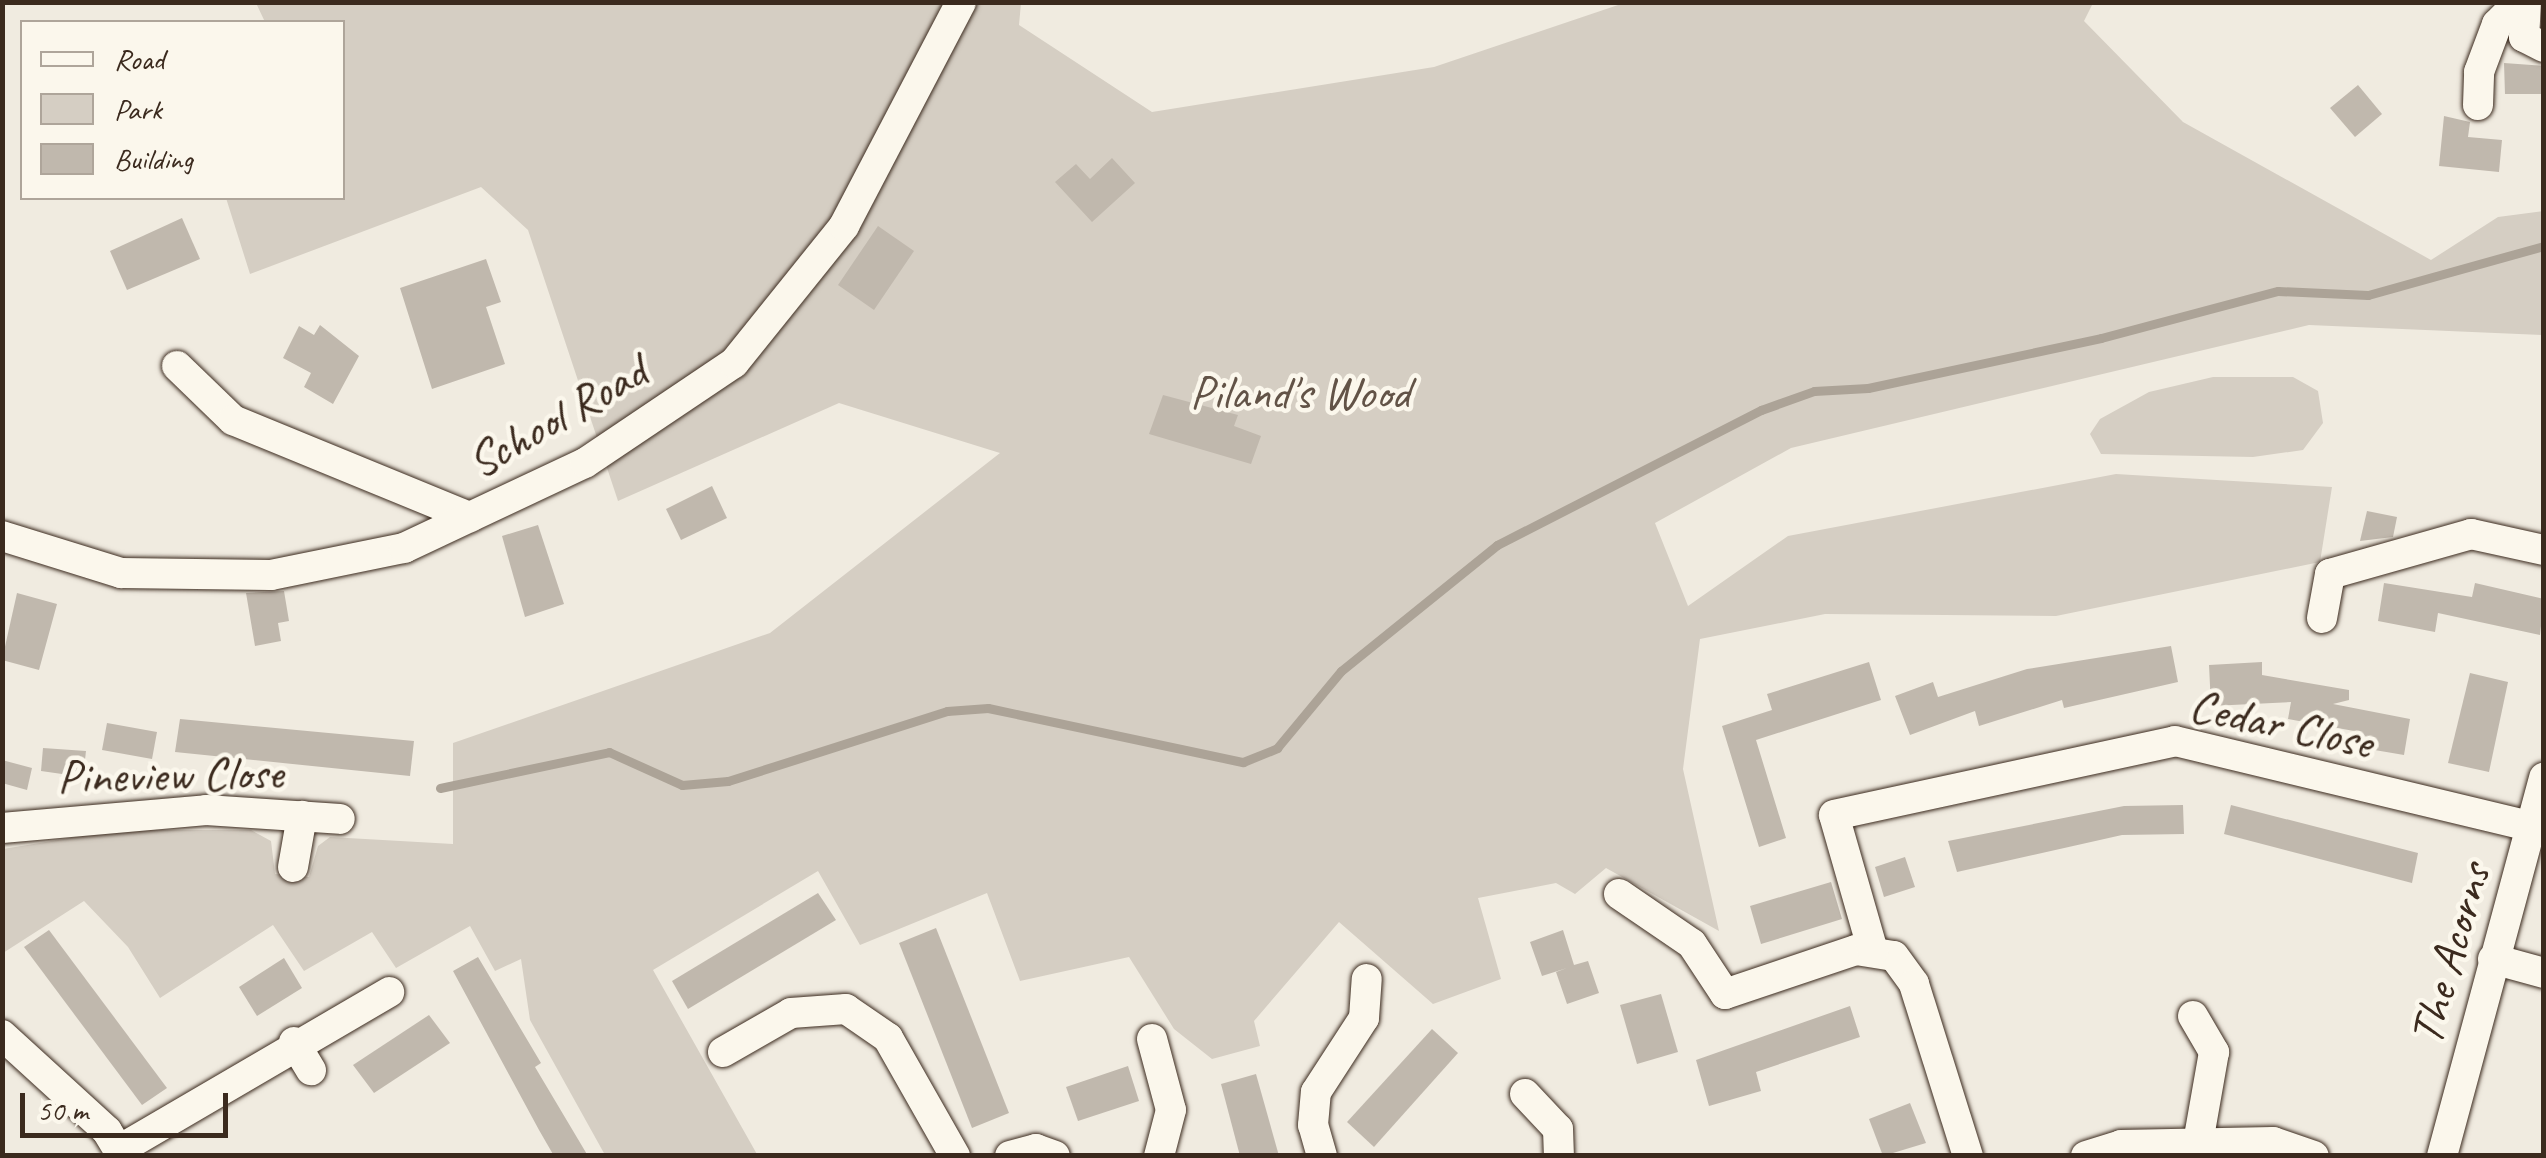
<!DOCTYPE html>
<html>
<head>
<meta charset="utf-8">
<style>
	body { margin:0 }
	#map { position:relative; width:2546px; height:1158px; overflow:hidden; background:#f0ebe0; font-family:Caveat,sans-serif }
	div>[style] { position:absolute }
	.green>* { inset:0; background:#d5cec3 }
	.stream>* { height:9px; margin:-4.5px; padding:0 4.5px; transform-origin:4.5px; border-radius:4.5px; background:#aca397 }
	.building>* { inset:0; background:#c0b8ad }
	.roads { filter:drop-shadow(0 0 2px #3b2a1e) drop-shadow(0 0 2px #3b2a1e) }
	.minor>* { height:30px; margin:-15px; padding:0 15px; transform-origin:15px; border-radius:15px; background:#fbf7ec }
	span { translate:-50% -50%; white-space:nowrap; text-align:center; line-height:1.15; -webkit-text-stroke:9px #fbf7ec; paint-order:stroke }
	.park-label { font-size:48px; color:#625347 }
	.street-label { font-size:48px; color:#3b2a1e }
	.frame { position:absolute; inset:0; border:5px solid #3b2a1e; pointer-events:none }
	.legend { position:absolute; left:20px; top:20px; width:325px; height:180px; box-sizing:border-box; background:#fbf7ec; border:2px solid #aea59a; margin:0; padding:12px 18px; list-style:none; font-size:30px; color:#3b2a1e }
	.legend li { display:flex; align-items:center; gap:20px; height:50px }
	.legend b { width:50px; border:2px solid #aea59a }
	.scale { position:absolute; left:20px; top:1093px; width:208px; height:45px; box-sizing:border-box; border:5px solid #3b2a1e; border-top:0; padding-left:12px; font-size:30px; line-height:35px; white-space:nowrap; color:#3b2a1e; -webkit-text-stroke:8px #fbf7ec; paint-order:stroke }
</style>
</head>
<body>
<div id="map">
	<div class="green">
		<i style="clip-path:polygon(256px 3px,1021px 3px,1019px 25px,1152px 112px,1434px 67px,1624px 3px,2093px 3px,2084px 21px,2183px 122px,2431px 260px,2498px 217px,2543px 211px,2543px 335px,2309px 325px,1791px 448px,1655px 523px,1688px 606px,1788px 536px,2116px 474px,2332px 487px,2320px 562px,2056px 616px,1825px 614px,1700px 639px,1683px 769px,1719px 931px,1606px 868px,1575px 894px,1556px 883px,1478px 898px,1501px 979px,1433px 1004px,1339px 922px,1254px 1021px,1260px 1046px,1212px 1059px,1174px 1029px,1129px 957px,1020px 981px,987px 893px,860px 945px,818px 871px,653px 970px,758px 1156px,605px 1155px,530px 1020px,521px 959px,495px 971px,470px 926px,396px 968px,372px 932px,304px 971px,273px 925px,160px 998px,128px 947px,84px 901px,3px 953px,3px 849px,119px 830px,251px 830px,271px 841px,275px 874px,309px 877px,318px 846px,330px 837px,453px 844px,453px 743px,770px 633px,1000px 453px,839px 403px,618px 501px,528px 230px,481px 187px,250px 274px,226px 198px,342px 198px,342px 22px,265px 22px)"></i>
		<i style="clip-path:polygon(2213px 377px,2293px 377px,2318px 391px,2323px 423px,2303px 450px,2253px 457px,2101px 454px,2090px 434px,2100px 419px,2149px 392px)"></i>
	</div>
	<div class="stream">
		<i style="left:440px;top:788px;width:173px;rotate:-12deg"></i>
		<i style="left:609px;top:752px;width:80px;rotate:24.3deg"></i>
		<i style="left:682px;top:785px;width:46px;rotate:-5deg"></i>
		<i style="left:728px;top:781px;width:230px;rotate:-17.7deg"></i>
		<i style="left:947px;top:711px;width:41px;rotate:-4.2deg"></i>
		<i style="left:988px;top:708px;width:261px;rotate:12deg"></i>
		<i style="left:1243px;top:762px;width:37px;rotate:-22deg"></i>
		<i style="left:1277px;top:748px;width:100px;rotate:-50.3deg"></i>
		<i style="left:1341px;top:671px;width:201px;rotate:-38.9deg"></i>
		<i style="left:1497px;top:545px;width:297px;rotate:-27.1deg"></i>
		<i style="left:1761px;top:410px;width:56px;rotate:-19.7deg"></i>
		<i style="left:1814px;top:391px;width:54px;rotate:-3.2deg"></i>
		<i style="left:1868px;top:388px;width:238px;rotate:-12.1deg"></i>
		<i style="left:2101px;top:338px;width:183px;rotate:-14.9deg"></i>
		<i style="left:2278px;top:291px;width:90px;rotate:2.5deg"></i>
		<i style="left:2368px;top:295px;width:183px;rotate:-15.6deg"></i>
	</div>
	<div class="building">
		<i style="clip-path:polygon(2504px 63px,2544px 66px,2544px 94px,2505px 94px)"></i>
		<i style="clip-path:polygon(2358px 85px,2382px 114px,2355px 137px,2330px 108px)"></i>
		<i style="clip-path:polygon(2444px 116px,2470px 122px,2468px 137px,2502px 140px,2499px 172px,2439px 166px)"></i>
		<i style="clip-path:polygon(1112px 158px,1135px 183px,1092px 222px,1055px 182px,1076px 164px,1090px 179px)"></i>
		<i style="clip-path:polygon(182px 218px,200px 259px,127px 290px,110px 251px)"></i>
		<i style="clip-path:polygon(878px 226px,914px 251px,874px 310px,838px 285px)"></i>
		<i style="clip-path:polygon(486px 259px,501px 302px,486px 307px,505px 364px,432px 389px,400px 288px)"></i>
		<i style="clip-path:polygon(320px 325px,359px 356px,333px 404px,304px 387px,311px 373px,283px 358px,299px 326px,314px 335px)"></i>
		<i style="clip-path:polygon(1163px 395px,1238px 415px,1234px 426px,1261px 436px,1251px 464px,1149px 434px)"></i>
		<i style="clip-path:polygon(712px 486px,727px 518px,681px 540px,666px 509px)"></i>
		<i style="clip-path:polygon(2367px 511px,2397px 517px,2393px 537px,2360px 541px)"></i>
		<i style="clip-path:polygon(538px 525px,564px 604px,525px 617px,502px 536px)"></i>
		<i style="clip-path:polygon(2384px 583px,2472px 597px,2475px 583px,2544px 599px,2540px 635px,2438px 613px,2435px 632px,2378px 621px)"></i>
		<i style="clip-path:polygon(284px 591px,289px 621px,278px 623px,281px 641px,255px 646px,246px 593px)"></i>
		<i style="clip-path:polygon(17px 593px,57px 604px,39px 670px,2px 660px)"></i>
		<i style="clip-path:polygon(2171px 646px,2178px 682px,2064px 708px,2062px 700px,1979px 726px,1975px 711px,1910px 735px,1895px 696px,1933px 682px,1938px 697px,2027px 669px)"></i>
		<i style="clip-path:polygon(1869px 662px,1881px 700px,1756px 740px,1786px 838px,1759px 847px,1722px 726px,1772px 710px,1767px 694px)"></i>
		<i style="clip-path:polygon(2262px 662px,2262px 675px,2349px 690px,2349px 700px,2333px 704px,2410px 719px,2404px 755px,2351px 746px,2354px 731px,2288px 719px,2291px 702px,2211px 706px,2209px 665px)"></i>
		<i style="clip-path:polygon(2470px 673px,2508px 682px,2489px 772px,2448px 763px)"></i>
		<i style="clip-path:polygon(180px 719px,414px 741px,410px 776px,175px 752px)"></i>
		<i style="clip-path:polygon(107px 723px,157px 732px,152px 759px,102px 750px)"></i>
		<i style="clip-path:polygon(43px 748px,86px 751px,83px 777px,41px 771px)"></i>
		<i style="clip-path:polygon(2px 760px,32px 768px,27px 790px,2px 783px)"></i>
		<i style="clip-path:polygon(2183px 805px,2184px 834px,2122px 835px,1957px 872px,1948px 841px,2124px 806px)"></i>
		<i style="clip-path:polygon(2231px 805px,2418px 853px,2412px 883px,2224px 834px)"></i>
		<i style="clip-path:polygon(1905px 857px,1915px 887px,1884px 897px,1875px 867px)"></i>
		<i style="clip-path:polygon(1831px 882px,1842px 919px,1761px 944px,1750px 906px)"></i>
		<i style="clip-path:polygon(818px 893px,836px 920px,688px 1009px,672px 981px)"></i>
		<i style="clip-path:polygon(936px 928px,1009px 1113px,972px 1128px,899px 943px)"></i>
		<i style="clip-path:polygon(49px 930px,167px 1088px,142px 1105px,24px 947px)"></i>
		<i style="clip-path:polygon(1563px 930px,1574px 965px,1588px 961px,1599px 993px,1567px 1004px,1556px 972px,1567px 968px,1542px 976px,1530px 942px)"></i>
		<i style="clip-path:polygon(478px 957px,541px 1063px,535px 1067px,588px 1156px,554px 1156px,539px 1130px,453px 971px)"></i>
		<i style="clip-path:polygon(284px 958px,302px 988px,257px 1016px,239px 987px)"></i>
		<i style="clip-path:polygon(1661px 994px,1678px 1052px,1637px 1064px,1620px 1005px)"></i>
		<i style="clip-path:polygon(1850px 1006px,1860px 1037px,1756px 1072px,1761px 1091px,1709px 1106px,1696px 1060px)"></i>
		<i style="clip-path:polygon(429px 1015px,450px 1043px,374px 1093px,353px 1065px)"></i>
		<i style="clip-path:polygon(1432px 1029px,1458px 1053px,1374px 1147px,1347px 1122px)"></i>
		<i style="clip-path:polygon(1128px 1066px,1139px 1101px,1078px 1121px,1066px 1087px)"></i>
		<i style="clip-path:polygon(1256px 1074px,1279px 1156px,1240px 1156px,1221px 1084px)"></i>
		<i style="clip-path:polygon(1910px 1103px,1926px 1143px,1883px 1156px,1869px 1119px)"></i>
	</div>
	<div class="roads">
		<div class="minor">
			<i style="left:2526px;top:2px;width:35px;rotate:93deg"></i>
			<i style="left:2524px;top:37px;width:22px;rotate:27deg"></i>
			<i style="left:2478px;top:105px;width:33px;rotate:-88deg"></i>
			<i style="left:2479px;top:72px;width:51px;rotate:-69.4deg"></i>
			<i style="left:2497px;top:24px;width:31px;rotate:-45deg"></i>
			<i style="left:177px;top:366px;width:78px;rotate:44deg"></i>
			<i style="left:233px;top:420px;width:256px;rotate:22.3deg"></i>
			<i style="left:2px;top:536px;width:125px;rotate:17.3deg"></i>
			<i style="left:121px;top:573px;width:150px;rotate:0.8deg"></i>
			<i style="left:271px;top:575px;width:136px;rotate:-11.5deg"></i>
			<i style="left:404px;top:548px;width:200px;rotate:-25.2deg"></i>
			<i style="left:585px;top:463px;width:179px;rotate:-33.9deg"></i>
			<i style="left:734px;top:363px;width:176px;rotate:-51.2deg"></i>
			<i style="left:844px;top:226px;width:253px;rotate:-62.4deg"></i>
			<i style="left:2322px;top:618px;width:45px;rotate:-79.7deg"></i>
			<i style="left:2330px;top:574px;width:147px;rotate:-15.8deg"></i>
			<i style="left:2471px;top:534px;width:75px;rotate:12.4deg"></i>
			<i style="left:2px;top:828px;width:205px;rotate:-5deg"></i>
			<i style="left:206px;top:810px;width:134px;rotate:3.8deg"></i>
			<i style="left:293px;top:867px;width:52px;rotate:-80deg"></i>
			<i style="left:1619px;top:894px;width:88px;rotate:34.4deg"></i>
			<i style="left:1692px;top:944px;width:60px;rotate:56.6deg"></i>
			<i style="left:1725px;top:994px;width:138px;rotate:-18.6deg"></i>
			<i style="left:1856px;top:950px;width:38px;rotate:9deg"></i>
			<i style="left:1894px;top:956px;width:34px;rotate:54deg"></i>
			<i style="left:1914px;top:984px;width:180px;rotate:72.6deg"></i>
			<i style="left:1873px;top:951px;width:141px;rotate:-106deg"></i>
			<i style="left:1834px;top:815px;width:349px;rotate:-12.2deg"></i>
			<i style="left:2175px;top:741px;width:368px;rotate:13.5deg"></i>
			<i style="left:2493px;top:959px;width:53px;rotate:15.4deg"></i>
			<i style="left:2193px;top:1016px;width:42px;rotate:59.7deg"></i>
			<i style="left:2214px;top:1052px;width:92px;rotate:100deg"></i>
			<i style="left:2px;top:1035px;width:142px;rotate:42.4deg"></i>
			<i style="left:107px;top:1131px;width:29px;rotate:59deg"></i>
			<i style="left:1152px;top:1039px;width:73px;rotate:75deg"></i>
			<i style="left:1171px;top:1110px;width:48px;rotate:104.6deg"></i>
			<i style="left:294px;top:1042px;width:33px;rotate:59deg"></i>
			<i style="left:723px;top:1052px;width:78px;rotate:-29.8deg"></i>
			<i style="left:791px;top:1013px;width:55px;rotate:-4.2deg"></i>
			<i style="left:846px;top:1009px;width:51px;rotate:34.6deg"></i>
			<i style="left:888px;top:1038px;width:136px;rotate:60.4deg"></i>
			<i style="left:1525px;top:1094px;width:48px;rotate:46.7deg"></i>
			<i style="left:1558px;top:1129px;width:27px;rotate:88deg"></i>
			<i style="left:119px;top:1150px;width:313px;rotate:-30.3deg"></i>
			<i style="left:1010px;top:1156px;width:27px;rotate:-15deg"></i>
			<i style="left:1036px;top:1149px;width:20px;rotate:20deg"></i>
			<i style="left:1322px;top:1156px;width:32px;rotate:-106deg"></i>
			<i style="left:1313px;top:1125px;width:33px;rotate:-85deg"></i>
			<i style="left:1316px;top:1092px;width:88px;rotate:-57deg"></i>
			<i style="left:1364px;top:1018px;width:39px;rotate:-86deg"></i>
			<i style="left:2086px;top:1156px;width:37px;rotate:-17deg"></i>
			<i style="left:2121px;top:1145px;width:152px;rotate:-1.1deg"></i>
			<i style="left:2273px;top:1142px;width:43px;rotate:18.9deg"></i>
			<i style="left:2442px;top:1156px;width:392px;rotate:-74.9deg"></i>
		</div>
	</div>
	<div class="park-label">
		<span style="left:1300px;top:393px">Piland's Wood</span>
	</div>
	<div class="street-label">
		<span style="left:557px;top:417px;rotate:-30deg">School Road</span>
		<span style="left:2281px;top:724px;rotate:12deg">Cedar Close</span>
		<span style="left:170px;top:775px;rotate:-1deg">Pineview Close</span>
		<span style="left:2450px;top:954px;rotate:-74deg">The Acorns</span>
	</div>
	<div class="frame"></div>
	<ul class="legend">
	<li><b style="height:12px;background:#fbf7ec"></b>Road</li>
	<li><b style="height:28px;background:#d5cec3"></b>Park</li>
	<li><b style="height:28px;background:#c0b8ad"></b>Building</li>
	</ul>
	<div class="scale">50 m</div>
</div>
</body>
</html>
